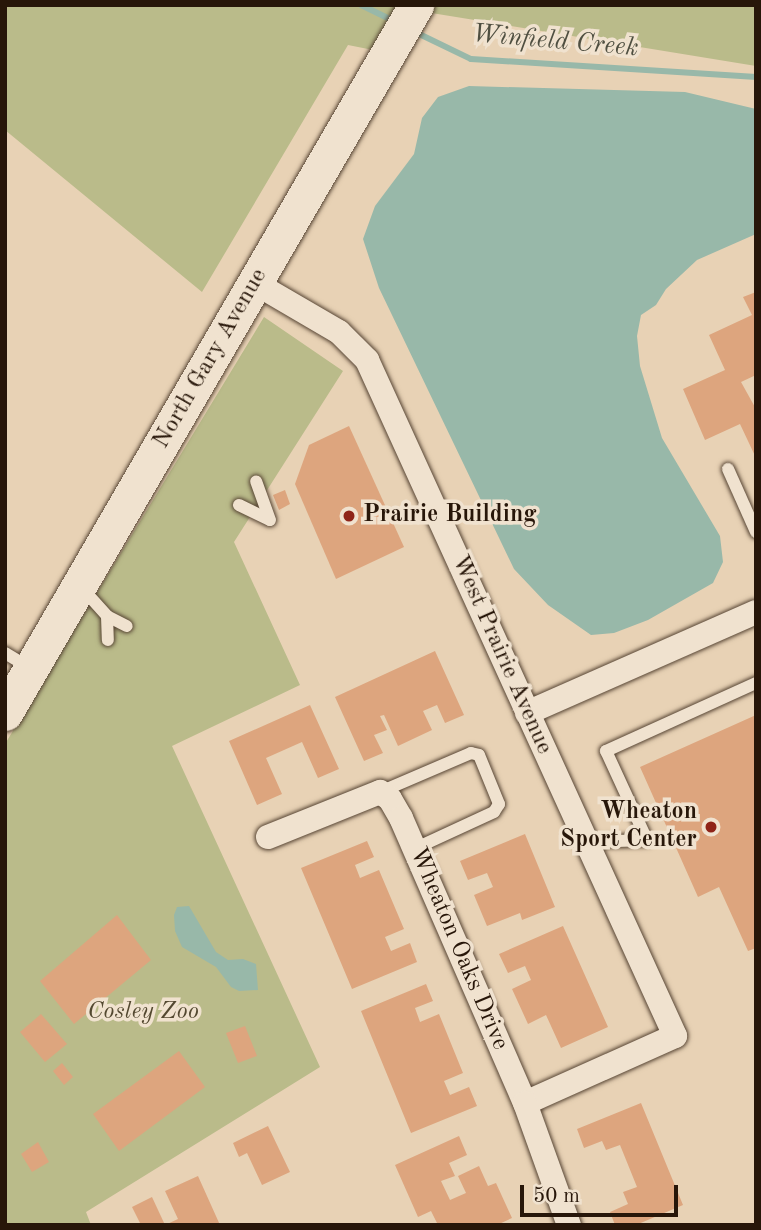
<!DOCTYPE html>
<html>
<head>
<meta charset="utf-8">
<style>
	body { margin:0 }
	#map { position:relative; width:761px; height:1230px; overflow:hidden; background:#e8d2b5; font-family:"Old Standard TT",serif }
	div>[style] { position:absolute }
	.green>* { inset:0; background:#babb8a }
	.water>* { inset:0; background:#98b8a9 }
	.stream>* { height:6px; margin:-3px; padding:0 3px; transform-origin:3px; border-radius:3px; background:#98b8a9 }
	.building>* { inset:0; background:#dda57e }
	.roads { filter:drop-shadow(0 0 2px #574534) drop-shadow(0 0 2px #574534) }
	.lane>* { height:12px; margin:-6px; padding:0 6px; transform-origin:6px; border-radius:6px; background:#f0e2cf }
	.street>* { height:24px; margin:-12px; padding:0 12px; transform-origin:12px; border-radius:12px; background:#f0e2cf }
	.secondary>* { height:35px; margin:-17.5px; padding:0 17.5px; transform-origin:17.5px; border-radius:17.5px; background:#f0e2cf }
	.dots>* { width:19px; height:19px; translate:-50% -50%; box-sizing:border-box; border:4px solid #f0e2cf; border-radius:50% }
	span { translate:-50% -50%; white-space:nowrap; text-align:center; line-height:1.15; -webkit-text-stroke:7px #f0e2cf; paint-order:stroke }
	.street-label { font-size:24px; color:#271609 }
	.poi-label { font-size:24px; color:#271609; font-weight:700 }
	.left { translate:0 -50%; text-align:left }
	.right { translate:-100% -50%; text-align:right }
	.park-label { font-size:24px; color:#534830; font-style:italic }
	.water-label { font-size:26px; color:#4f4f41; font-style:italic }
	.frame { position:absolute; inset:0; border:7px solid #271609; pointer-events:none }
	.scale { position:absolute; left:520px; top:1185px; width:158px; height:32px; box-sizing:border-box; border:4px solid #271609; border-top:0; padding-left:9px; font-size:21px; line-height:24px; white-space:nowrap; color:#271609; -webkit-text-stroke:5px #f0e2cf; paint-order:stroke }
</style>
</head>
<body>
<div id="map">
	<div class="green">
		<i style="clip-path:polygon(5px 5px,756px 5px,756px 66px,413px 10px,388px 53px,348px 45px,202px 292px,5px 130px)"></i>
		<i style="clip-path:polygon(264px 317px,343px 371px,234px 542px,300px 685px,172px 746px,320px 1067px,86px 1212px,91px 1225px,5px 1225px,5px 744px)"></i>
	</div>
	<div class="water">
		<i style="clip-path:polygon(469px 86px,685px 92px,756px 109px,756px 234px,697px 260px,666px 289px,656px 305px,641px 315px,637px 336px,640px 366px,662px 438px,720px 536px,723px 562px,713px 583px,648px 620px,614px 633px,591px 635px,548px 605px,514px 569px,379px 288px,363px 239px,375px 206px,414px 154px,422px 118px,438px 97px)"></i>
		<i style="clip-path:polygon(189px 906px,216px 952px,228px 960px,243px 959px,256px 964px,258px 990px,239px 991px,231px 987px,216px 967px,182px 947px,175px 931px,174px 915px,177px 907px)"></i>
	</div>
	<div class="stream">
		<i style="left:361px;top:5px;width:37px;rotate:26deg"></i>
		<i style="left:413px;top:31px;width:64px;rotate:25.8deg"></i>
		<i style="left:471px;top:59px;width:286px;rotate:3.6deg"></i>
	</div>
	<div class="building">
		<i style="clip-path:polygon(756px 292px,756px 375px,741px 382px,756px 409px,756px 458px,740px 424px,705px 440px,683px 389px,725px 370px,709px 335px,752px 315px,743px 297px)"></i>
		<i style="clip-path:polygon(349px 426px,404px 547px,336px 579px,295px 484px,309px 445px)"></i>
		<i style="clip-path:polygon(285px 490px,290px 504px,279px 510px,273px 495px)"></i>
		<i style="clip-path:polygon(435px 651px,464px 715px,445px 723px,437px 705px,423px 711px,432px 730px,398px 746px,384px 715px,380px 716px,387px 730px,374px 735px,383px 753px,364px 761px,335px 697px)"></i>
		<i style="clip-path:polygon(310px 705px,339px 769px,318px 778px,302px 742px,266px 758px,282px 794px,257px 805px,229px 741px)"></i>
		<i style="clip-path:polygon(756px 715px,756px 948px,748px 951px,719px 887px,698px 897px,640px 767px)"></i>
		<i style="clip-path:polygon(525px 834px,555px 907px,522px 920px,520px 913px,487px 926px,474px 895px,493px 887px,487px 873px,468px 880px,460px 861px)"></i>
		<i style="clip-path:polygon(367px 841px,374px 857px,355px 865px,360px 878px,379px 870px,404px 929px,385px 937px,391px 951px,410px 943px,417px 962px,352px 989px,301px 868px)"></i>
		<i style="clip-path:polygon(117px 915px,151px 960px,74px 1024px,40px 981px)"></i>
		<i style="clip-path:polygon(563px 926px,608px 1027px,561px 1048px,546px 1015px,528px 1024px,512px 989px,531px 980px,525px 966px,508px 973px,499px 954px)"></i>
		<i style="clip-path:polygon(426px 984px,433px 1001px,415px 1008px,420px 1022px,439px 1014px,463px 1073px,444px 1081px,450px 1095px,469px 1087px,477px 1106px,411px 1133px,361px 1011px)"></i>
		<i style="clip-path:polygon(41px 1014px,67px 1044px,45px 1062px,20px 1032px)"></i>
		<i style="clip-path:polygon(245px 1026px,257px 1056px,238px 1063px,226px 1033px)"></i>
		<i style="clip-path:polygon(179px 1051px,205px 1087px,119px 1151px,93px 1114px)"></i>
		<i style="clip-path:polygon(62px 1063px,73px 1077px,64px 1085px,53px 1071px)"></i>
		<i style="clip-path:polygon(641px 1103px,683px 1205px,636px 1225px,615px 1225px,610px 1212px,628px 1204px,623px 1192px,637px 1187px,620px 1145px,606px 1150px,602px 1141px,584px 1148px,577px 1129px)"></i>
		<i style="clip-path:polygon(268px 1126px,290px 1172px,262px 1185px,247px 1153px,239px 1157px,233px 1143px)"></i>
		<i style="clip-path:polygon(459px 1136px,467px 1155px,449px 1163px,455px 1176px,441px 1181px,450px 1200px,466px 1193px,458px 1176px,479px 1166px,488px 1186px,496px 1183px,512px 1218px,497px 1225px,438px 1225px,431px 1211px,418px 1217px,395px 1165px)"></i>
		<i style="clip-path:polygon(38px 1142px,49px 1162px,32px 1172px,21px 1154px)"></i>
		<i style="clip-path:polygon(198px 1176px,220px 1225px,165px 1225px,178px 1219px,165px 1191px)"></i>
		<i style="clip-path:polygon(152px 1197px,165px 1225px,141px 1225px,132px 1207px)"></i>
	</div>
	<div class="roads">
		<div class="lane">
			<i style="left:728px;top:469px;width:69px;rotate:66deg"></i>
			<i style="left:239px;top:505px;width:34px;rotate:26deg"></i>
			<i style="left:270px;top:520px;width:41px;rotate:-109.7deg"></i>
			<i style="left:82px;top:588px;width:38px;rotate:48deg"></i>
			<i style="left:107px;top:616px;width:22px;rotate:27deg"></i>
			<i style="left:107px;top:616px;width:24px;rotate:88deg"></i>
			<i style="left:5px;top:653px;width:27px;rotate:31deg"></i>
			<i style="left:380px;top:792px;width:99px;rotate:-23.2deg"></i>
			<i style="left:471px;top:753px;width:8px;rotate:14deg"></i>
			<i style="left:479px;top:755px;width:53px;rotate:67.8deg"></i>
			<i style="left:499px;top:804px;width:9px;rotate:122deg"></i>
			<i style="left:494px;top:812px;width:88px;rotate:155.2deg"></i>
			<i style="left:587px;top:842px;width:60px;rotate:-1.9deg"></i>
			<i style="left:647px;top:840px;width:98px;rotate:-114.7deg"></i>
			<i style="left:606px;top:751px;width:165px;rotate:-24.4deg"></i>
		</div>
		<div class="street">
			<i style="left:255px;top:283px;width:97px;rotate:30.3deg"></i>
			<i style="left:339px;top:332px;width:40px;rotate:45deg"></i>
			<i style="left:367px;top:360px;width:743px;rotate:65.5deg"></i>
			<i style="left:675px;top:1036px;width:164px;rotate:155.9deg"></i>
			<i style="left:527px;top:713px;width:250px;rotate:-23.8deg"></i>
			<i style="left:268px;top:837px;width:121px;rotate:-21.9deg"></i>
			<i style="left:380px;top:792px;width:12px;rotate:35deg"></i>
			<i style="left:390px;top:799px;width:22px;rotate:60deg"></i>
			<i style="left:401px;top:818px;width:311px;rotate:66.5deg"></i>
			<i style="left:525px;top:1103px;width:130px;rotate:70.2deg"></i>
		</div>
		<div class="secondary">
			<i style="left:5px;top:713px;width:819px;rotate:-59.86deg"></i>
		</div>
	</div>
	<div class="dots">
		<i style="left:349px;top:516px;background:#8f2418"></i>
		<i style="left:711px;top:827px;background:#8f2418"></i>
	</div>
	<div class="street-label">
		<span style="left:211px;top:359px;rotate:-60deg">North Gary Avenue</span>
		<span style="left:501px;top:655px;rotate:66deg">West Prairie Avenue</span>
		<span style="left:458px;top:949px;rotate:67deg">Wheaton Oaks Drive</span>
	</div>
	<div class="poi-label">
		<span class="left" style="left:363px;top:516px">Prairie Building</span>
		<span class="right" style="left:697px;top:827px">Wheaton<br>Sport Center</span>
	</div>
	<div class="park-label">
		<span style="left:143px;top:1013px">Cosley Zoo</span>
	</div>
	<div class="water-label">
		<span style="left:555px;top:42px;rotate:5deg">Winfield Creek</span>
	</div>
	<div class="frame"></div>
	<div class="scale">50 m</div>
</div>
</body>
</html>
